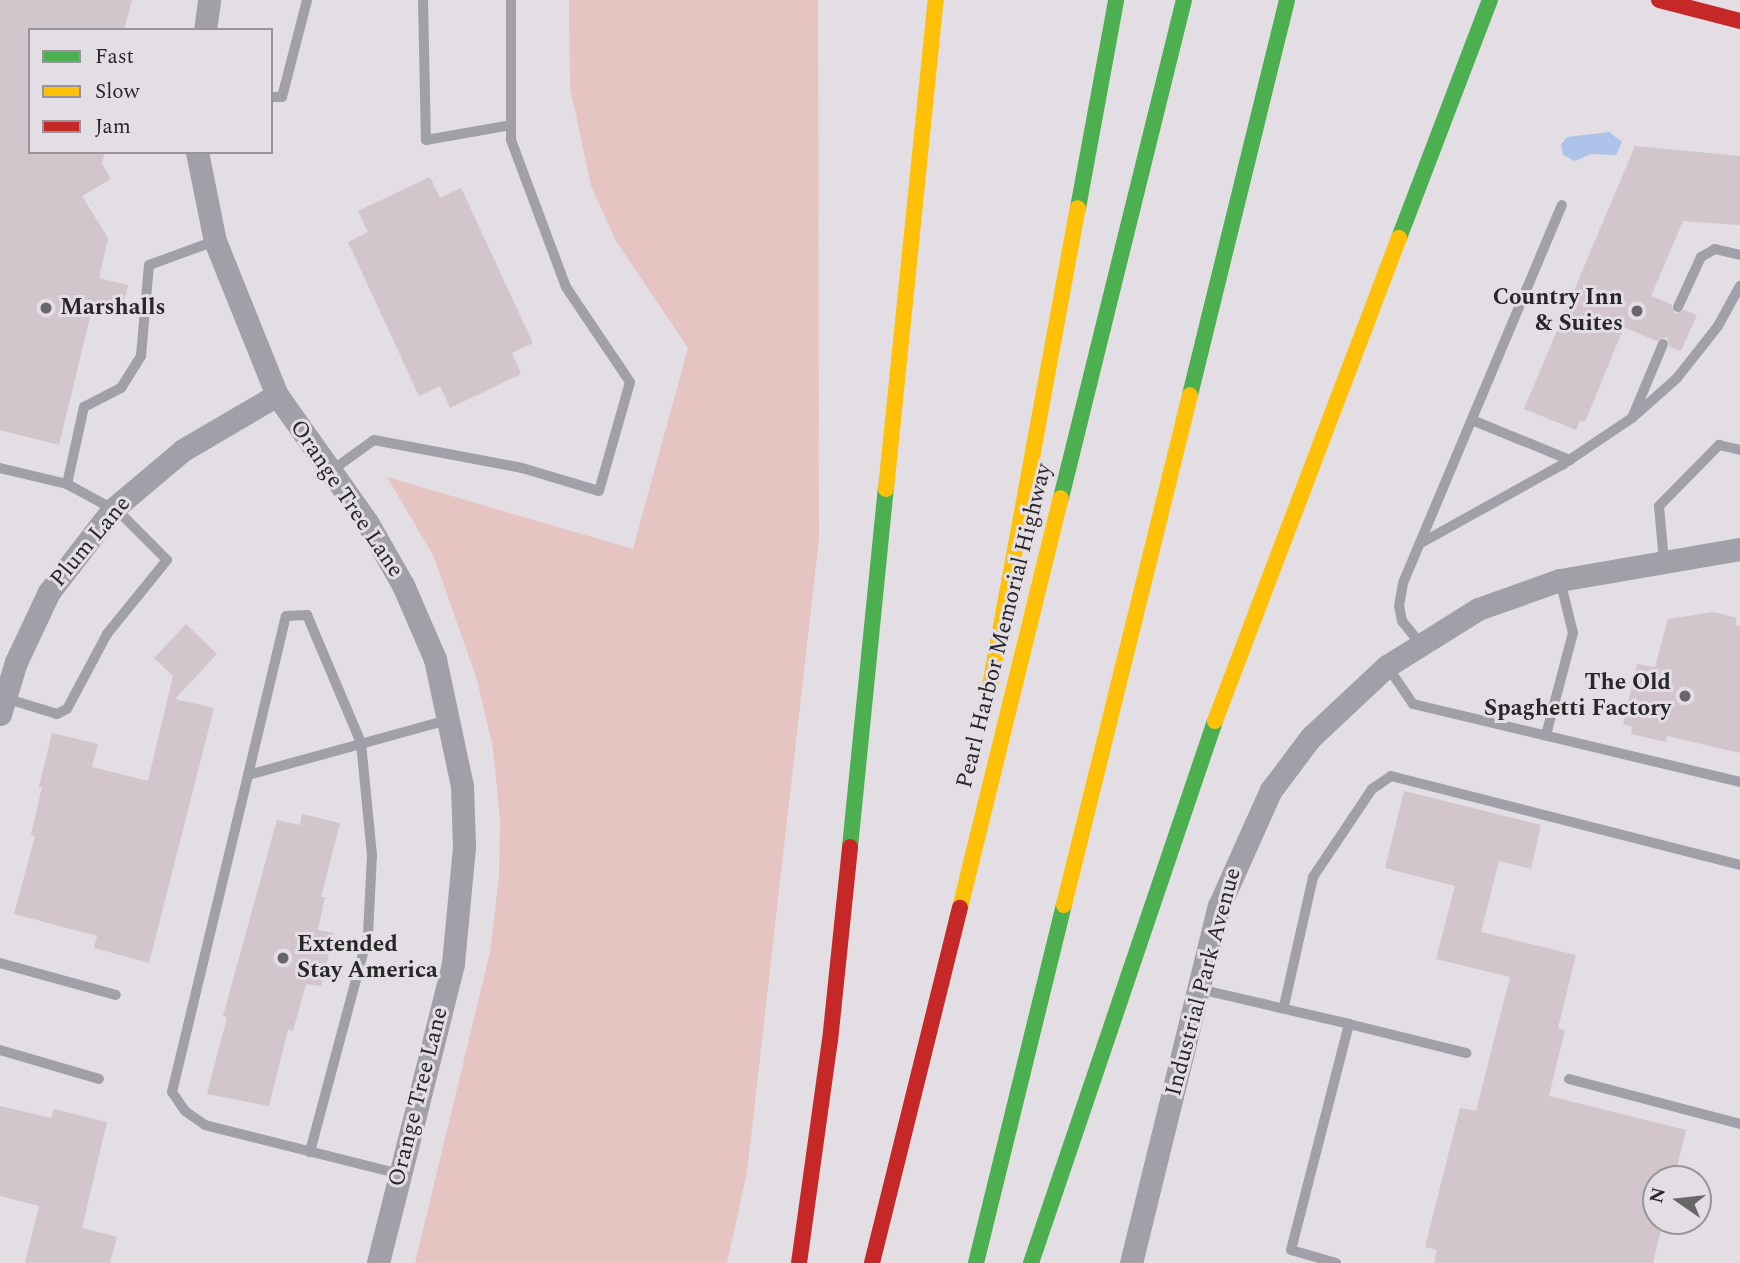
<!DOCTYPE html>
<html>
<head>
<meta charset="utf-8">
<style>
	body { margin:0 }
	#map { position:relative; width:1740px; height:1263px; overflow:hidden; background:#e2dee3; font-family:Spectral,serif }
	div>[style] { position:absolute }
	.green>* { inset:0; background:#e6c4c2 }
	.water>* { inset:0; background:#aec3e9 }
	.building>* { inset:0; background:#d2c5cc }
	.lane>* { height:10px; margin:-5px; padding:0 5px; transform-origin:5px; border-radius:5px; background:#a1a0a8 }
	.street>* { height:23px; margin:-11.5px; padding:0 11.5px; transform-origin:11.5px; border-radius:11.5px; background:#a1a0a8 }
	.fast>* { height:16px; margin:-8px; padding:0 8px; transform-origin:8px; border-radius:8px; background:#4caf50 }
	.slow>* { height:16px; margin:-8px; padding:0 8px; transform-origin:8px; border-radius:8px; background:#ffc107 }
	.jam>* { height:16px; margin:-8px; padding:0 8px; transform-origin:8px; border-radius:8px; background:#c62828 }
	.dots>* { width:19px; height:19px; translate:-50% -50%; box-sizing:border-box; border:4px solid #e3dde4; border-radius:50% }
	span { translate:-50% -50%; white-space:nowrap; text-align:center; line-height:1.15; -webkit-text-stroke:6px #e3dde4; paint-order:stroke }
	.poi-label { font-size:23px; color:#282628; font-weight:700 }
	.right { translate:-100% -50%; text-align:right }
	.left { translate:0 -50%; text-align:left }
	.street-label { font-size:23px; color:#282628 }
	.legend { position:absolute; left:28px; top:28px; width:245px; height:126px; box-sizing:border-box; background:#e3dde4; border:2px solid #989499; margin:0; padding:9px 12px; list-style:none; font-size:21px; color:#282628 }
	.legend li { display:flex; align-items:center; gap:14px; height:35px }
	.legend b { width:35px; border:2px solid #989499 }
	.north { position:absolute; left:1642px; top:1165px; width:70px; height:70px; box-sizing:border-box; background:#e3dde4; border:2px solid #989499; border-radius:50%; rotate:284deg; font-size:19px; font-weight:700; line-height:28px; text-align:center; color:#282628 }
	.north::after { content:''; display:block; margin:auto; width:24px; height:32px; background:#696669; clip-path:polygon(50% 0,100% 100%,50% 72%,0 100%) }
</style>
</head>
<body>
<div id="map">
	<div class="green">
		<i style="clip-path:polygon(569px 0,818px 0,819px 539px,747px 1172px,727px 1263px,415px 1263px,490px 952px,499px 877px,500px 820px,493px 748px,477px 680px,434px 557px,387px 477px,633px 549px,688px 348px,616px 241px,591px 186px,570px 87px)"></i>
	</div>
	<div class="water">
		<i style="clip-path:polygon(1609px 132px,1622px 142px,1616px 155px,1591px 154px,1575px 161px,1563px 155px,1561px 145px,1567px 137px)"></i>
	</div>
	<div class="building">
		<i style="clip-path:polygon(0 0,132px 0,124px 30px,30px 30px,30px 152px,105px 152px,102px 164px,111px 179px,82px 196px,108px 238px,99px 278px,128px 285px,121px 311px,93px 305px,59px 445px,0 430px)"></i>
		<i style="clip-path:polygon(1635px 146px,1740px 156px,1740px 225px,1683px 221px,1651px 296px,1671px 304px,1675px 314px,1685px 310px,1697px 315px,1681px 351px,1670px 347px,1667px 337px,1656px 341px,1624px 327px,1585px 422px,1580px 421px,1576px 430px,1524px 409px)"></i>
		<i style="clip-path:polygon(430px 177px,440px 198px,461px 188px,533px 343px,512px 353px,521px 374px,450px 408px,440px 386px,419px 396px,348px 242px,368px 232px,358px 211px)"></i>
		<i style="clip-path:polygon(1714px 612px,1737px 618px,1735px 625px,1740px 626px,1740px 753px,1667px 736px,1666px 742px,1631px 734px,1632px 727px,1623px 724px,1637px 664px,1655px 667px,1668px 619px)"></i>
		<i style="clip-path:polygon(186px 624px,217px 654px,175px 699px,214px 708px,149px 963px,94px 948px,97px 936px,14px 914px,35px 836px,31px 835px,42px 787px,39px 787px,52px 733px,98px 744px,92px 767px,148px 781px,173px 676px,154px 658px)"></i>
		<i style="clip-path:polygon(1404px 791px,1541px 825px,1531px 869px,1499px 861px,1481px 932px,1576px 955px,1558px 1028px,1565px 1030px,1549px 1096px,1686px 1130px,1674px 1179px,1656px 1179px,1656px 1221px,1663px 1221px,1653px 1263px,1434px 1263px,1437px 1250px,1425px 1247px,1460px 1108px,1476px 1111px,1510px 977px,1436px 959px,1455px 886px,1385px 868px)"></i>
		<i style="clip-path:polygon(302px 814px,340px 823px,321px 897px,325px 897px,318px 930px,334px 933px,321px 986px,306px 984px,293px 1031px,288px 1030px,269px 1106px,207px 1094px,227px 1017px,223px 1016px,277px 820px,300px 825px)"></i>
		<i style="clip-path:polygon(0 1106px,51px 1118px,54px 1109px,107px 1122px,82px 1228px,117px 1237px,110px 1263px,25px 1263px,39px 1206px,0 1196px)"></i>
	</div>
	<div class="lane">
		<i style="left:423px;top:0;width:140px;rotate:88.8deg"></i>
		<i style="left:426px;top:140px;width:86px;rotate:-10deg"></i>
		<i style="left:271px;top:97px;width:11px"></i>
		<i style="left:282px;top:97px;width:100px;rotate:-75.5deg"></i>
		<i style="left:1678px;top:307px;width:55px;rotate:-65.3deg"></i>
		<i style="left:1701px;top:257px;width:16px;rotate:-30deg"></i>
		<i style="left:1715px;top:249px;width:26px;rotate:13deg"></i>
		<i style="left:1663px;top:344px;width:80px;rotate:112.7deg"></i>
		<i style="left:1632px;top:418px;width:60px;rotate:-41.6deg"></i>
		<i style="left:1677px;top:378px;width:66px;rotate:-51.7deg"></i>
		<i style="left:1718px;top:326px;width:46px;rotate:-61.2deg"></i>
		<i style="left:1472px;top:420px;width:106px;rotate:22.2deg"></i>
		<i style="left:0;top:468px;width:69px;rotate:13.4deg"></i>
		<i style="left:67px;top:484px;width:52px;rotate:28.5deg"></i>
		<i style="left:331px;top:471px;width:53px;rotate:-35.8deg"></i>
		<i style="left:374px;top:440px;width:151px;rotate:10.7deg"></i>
		<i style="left:522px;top:468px;width:80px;rotate:16.6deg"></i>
		<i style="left:599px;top:491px;width:113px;rotate:-74.1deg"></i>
		<i style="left:630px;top:382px;width:115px;rotate:-124deg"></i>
		<i style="left:566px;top:287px;width:157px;rotate:-110.5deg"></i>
		<i style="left:511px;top:140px;width:140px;rotate:-90deg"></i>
		<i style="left:67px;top:484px;width:79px;rotate:-77.6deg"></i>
		<i style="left:84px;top:407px;width:42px;rotate:-27.2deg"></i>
		<i style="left:121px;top:388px;width:38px;rotate:-58deg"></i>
		<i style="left:141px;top:356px;width:91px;rotate:-85deg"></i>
		<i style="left:149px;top:265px;width:70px;rotate:-20deg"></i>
		<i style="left:1421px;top:543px;width:161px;rotate:-29deg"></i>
		<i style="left:1562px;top:465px;width:84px;rotate:-33.9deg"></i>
		<i style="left:1664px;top:562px;width:56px;rotate:-95.1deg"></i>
		<i style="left:1659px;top:506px;width:86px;rotate:-45.5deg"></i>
		<i style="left:1719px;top:445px;width:22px;rotate:13deg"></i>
		<i style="left:1419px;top:642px;width:27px;rotate:-129deg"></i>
		<i style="left:1402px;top:621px;width:15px;rotate:-101deg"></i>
		<i style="left:1399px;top:606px;width:23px;rotate:-80deg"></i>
		<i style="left:1403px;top:583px;width:410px;rotate:-67.2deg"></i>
		<i style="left:1387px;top:666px;width:46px;rotate:55.6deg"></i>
		<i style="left:1413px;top:704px;width:336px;rotate:13.4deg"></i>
		<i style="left:5px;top:698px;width:54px;rotate:17.1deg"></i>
		<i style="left:57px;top:714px;width:11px;rotate:-27deg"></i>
		<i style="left:67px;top:709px;width:85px;rotate:-61.9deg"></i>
		<i style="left:107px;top:634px;width:95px;rotate:-51deg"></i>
		<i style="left:167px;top:560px;width:75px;rotate:-135deg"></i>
		<i style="left:1546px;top:735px;width:106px;rotate:-75.2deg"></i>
		<i style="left:1573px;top:633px;width:55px;rotate:-103.8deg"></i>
		<i style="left:248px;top:775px;width:163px;rotate:-76.6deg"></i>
		<i style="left:286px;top:616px;width:21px;rotate:-3deg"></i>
		<i style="left:307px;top:615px;width:139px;rotate:67.1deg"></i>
		<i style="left:361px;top:743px;width:113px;rotate:84.4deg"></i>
		<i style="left:372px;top:855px;width:80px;rotate:92.9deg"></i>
		<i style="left:368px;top:935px;width:225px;rotate:105deg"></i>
		<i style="left:0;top:963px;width:120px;rotate:15.4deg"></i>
		<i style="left:1199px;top:989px;width:154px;rotate:13.1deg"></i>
		<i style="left:1349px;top:1024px;width:233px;rotate:104.4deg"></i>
		<i style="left:1291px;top:1250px;width:47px;rotate:16.1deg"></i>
		<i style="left:1284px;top:1006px;width:132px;rotate:-77.3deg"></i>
		<i style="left:1313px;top:877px;width:106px;rotate:-56.2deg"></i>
		<i style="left:1372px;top:789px;width:23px;rotate:-34deg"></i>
		<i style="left:1391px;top:776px;width:360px;rotate:14.3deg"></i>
		<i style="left:1349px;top:1024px;width:121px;rotate:13.9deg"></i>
		<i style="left:0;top:1050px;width:103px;rotate:16.3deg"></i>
		<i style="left:1569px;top:1079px;width:177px;rotate:14.7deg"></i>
		<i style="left:400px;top:1174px;width:201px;rotate:-165.9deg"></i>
		<i style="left:205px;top:1125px;width:24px;rotate:-145deg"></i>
		<i style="left:185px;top:1111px;width:23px;rotate:-124deg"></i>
		<i style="left:172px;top:1092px;width:326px;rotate:-76.5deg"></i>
		<i style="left:248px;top:775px;width:207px;rotate:-15.4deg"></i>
	</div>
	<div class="street">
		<i style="left:205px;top:30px;width:30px;rotate:-82deg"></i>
		<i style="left:197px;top:152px;width:91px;rotate:78.6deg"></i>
		<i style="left:215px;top:241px;width:166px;rotate:68.1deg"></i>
		<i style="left:277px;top:395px;width:156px;rotate:54.7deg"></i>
		<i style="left:367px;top:522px;width:73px;rotate:60.3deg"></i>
		<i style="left:403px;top:585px;width:81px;rotate:66.6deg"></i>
		<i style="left:435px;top:659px;width:130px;rotate:78deg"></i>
		<i style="left:462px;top:786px;width:61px;rotate:88.1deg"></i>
		<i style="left:464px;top:847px;width:118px;rotate:95.4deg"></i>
		<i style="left:453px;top:964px;width:308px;rotate:104.1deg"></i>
		<i style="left:0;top:714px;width:54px;rotate:-72.9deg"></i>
		<i style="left:16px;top:662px;width:77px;rotate:-64.8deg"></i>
		<i style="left:49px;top:592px;width:105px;rotate:-52.4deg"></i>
		<i style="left:113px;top:509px;width:92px;rotate:-40.1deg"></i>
		<i style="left:183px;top:450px;width:109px;rotate:-30.3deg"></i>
		<i style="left:1131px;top:1263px;width:368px;rotate:-76.2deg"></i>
		<i style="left:1219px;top:906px;width:127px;rotate:-65.9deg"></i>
		<i style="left:1271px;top:790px;width:66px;rotate:-53deg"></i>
		<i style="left:1311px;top:737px;width:104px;rotate:-43.1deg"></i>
		<i style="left:1387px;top:666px;width:107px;rotate:-32.1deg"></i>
		<i style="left:1478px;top:609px;width:87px;rotate:-19.5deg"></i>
		<i style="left:1560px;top:580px;width:183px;rotate:-9.8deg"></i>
	</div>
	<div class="fast">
		<i style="left:1078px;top:208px;width:211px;rotate:-79.6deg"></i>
		<i style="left:1399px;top:238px;width:255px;rotate:-69.1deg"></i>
		<i style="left:1190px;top:395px;width:407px;rotate:-76.2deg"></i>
		<i style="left:1061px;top:498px;width:513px;rotate:-76.13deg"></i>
		<i style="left:850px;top:847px;width:360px;rotate:-84.3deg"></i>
		<i style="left:976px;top:1263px;width:369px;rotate:-76.2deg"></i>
		<i style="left:1031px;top:1263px;width:572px;rotate:-71.25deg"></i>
	</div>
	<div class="slow">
		<i style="left:886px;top:489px;width:492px;rotate:-84.2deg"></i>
		<i style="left:988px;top:697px;width:497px;rotate:-79.6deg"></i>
		<i style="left:1215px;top:721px;width:517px;rotate:-69.15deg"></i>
		<i style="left:1064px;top:905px;width:525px;rotate:-76.12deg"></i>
		<i style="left:960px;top:908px;width:422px;rotate:-76.2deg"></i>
	</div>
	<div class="jam">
		<i style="left:1659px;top:0;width:84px;rotate:14.5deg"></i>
		<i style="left:799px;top:1263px;width:224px;rotate:-82.1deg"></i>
		<i style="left:830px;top:1041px;width:195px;rotate:-84.1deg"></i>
		<i style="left:872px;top:1263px;width:366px;rotate:-76.1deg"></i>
	</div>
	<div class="dots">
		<i style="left:46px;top:308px;background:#696669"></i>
		<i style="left:1637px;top:311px;background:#696669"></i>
		<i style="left:1685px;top:696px;background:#696669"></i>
		<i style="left:283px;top:958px;background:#696669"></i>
	</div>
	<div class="poi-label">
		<span class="right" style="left:1623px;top:311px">Country Inn<br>&amp; Suites</span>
		<span class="left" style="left:60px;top:308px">Marshalls</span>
		<span class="right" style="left:1671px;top:696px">The Old<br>Spaghetti Factory</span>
		<span class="left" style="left:297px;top:958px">Extended<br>Stay America</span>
	</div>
	<div class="street-label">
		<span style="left:346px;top:499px;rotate:56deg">Orange Tree Lane</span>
		<span style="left:91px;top:542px;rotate:-50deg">Plum Lane</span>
		<span style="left:1005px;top:626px;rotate:-76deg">Pearl Harbor Memorial Highway</span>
		<span style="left:1204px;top:982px;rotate:-75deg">Industrial Park Avenue</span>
		<span style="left:419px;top:1097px;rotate:-76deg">Orange Tree Lane</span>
	</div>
	<ul class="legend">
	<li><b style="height:9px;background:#4caf50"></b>Fast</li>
	<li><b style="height:9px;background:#ffc107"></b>Slow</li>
	<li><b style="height:9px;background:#c62828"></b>Jam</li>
	</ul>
	<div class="north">N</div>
</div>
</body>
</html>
